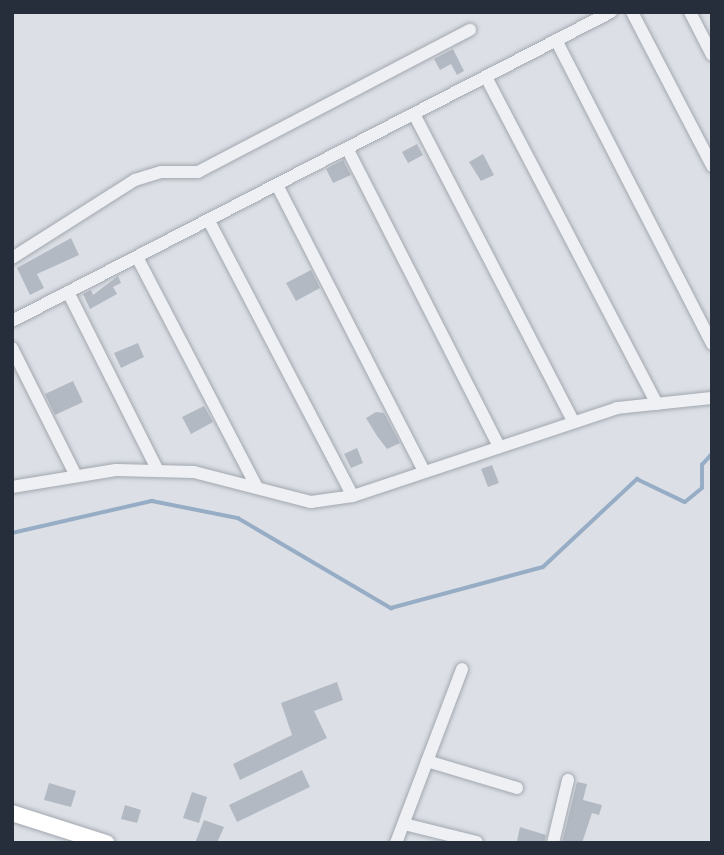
<!DOCTYPE html>
<html>
<head>
<meta charset="utf-8">
<style>
	body { margin:0 }
	#map { position:relative; width:724px; height:855px; overflow:hidden; background:#dce0e6; font-family:Karla,sans-serif }
	div>[style] { position:absolute }
	.stream>* { height:3.5px; margin:-1.75px; padding:0 1.75px; transform-origin:1.75px; border-radius:1.75px; background:#97adc5 }
	.building>* { inset:0; background:#b3b9c2 }
	.roads { filter:drop-shadow(0 0 2px #a2a7af) drop-shadow(0 0 2px #a2a7af) }
	.street>* { height:12px; margin:-6px; padding:0 6px; transform-origin:6px; border-radius:6px; background:#eef0f4 }
	.secondary>* { height:16px; margin:-8px; padding:0 8px; transform-origin:8px; border-radius:8px; background:#fff }
	span { translate:-50% -50%; white-space:nowrap; text-align:center; line-height:1.15; -webkit-text-stroke:5px #ebeef4; paint-order:stroke }
	.frame { position:absolute; inset:0; border:14px solid #262e3b; pointer-events:none }
</style>
</head>
<body>
<div id="map">
	<div class="stream">
		<i style="left:12px;top:533px;width:144px;rotate:-12.9deg"></i>
		<i style="left:152px;top:501px;width:88px;rotate:11.2deg"></i>
		<i style="left:238px;top:518px;width:178px;rotate:30.5deg"></i>
		<i style="left:391px;top:608px;width:157px;rotate:-15.1deg"></i>
		<i style="left:543px;top:567px;width:129px;rotate:-43.1deg"></i>
		<i style="left:637px;top:479px;width:53px;rotate:25.6deg"></i>
		<i style="left:685px;top:502px;width:22px;rotate:-39deg"></i>
		<i style="left:702px;top:488px;width:23px;rotate:-90deg"></i>
		<i style="left:702px;top:465px;width:15px;rotate:-48deg"></i>
	</div>
	<div class="building">
		<i style="clip-path:polygon(453px 49px,464px 71px,457px 75px,451px 64px,440px 70px,434px 59px)"></i>
		<i style="clip-path:polygon(417px 144px,423px 155px,408px 163px,402px 152px)"></i>
		<i style="clip-path:polygon(483px 154px,494px 175px,481px 181px,469px 162px)"></i>
		<i style="clip-path:polygon(343px 160px,351px 175px,333px 183px,326px 169px)"></i>
		<i style="clip-path:polygon(71px 238px,79px 255px,37px 274px,44px 288px,30px 295px,17px 268px)"></i>
		<i style="clip-path:polygon(311px 270px,320px 288px,296px 301px,286px 283px)"></i>
		<i style="clip-path:polygon(118px 276px,121px 283px,113px 287px,117px 294px,90px 309px,83px 294px,91px 290px,93px 295px)"></i>
		<i style="clip-path:polygon(138px 343px,144px 357px,121px 368px,114px 353px)"></i>
		<i style="clip-path:polygon(73px 381px,83px 402px,55px 415px,45px 394px)"></i>
		<i style="clip-path:polygon(204px 406px,213px 422px,191px 434px,182px 417px)"></i>
		<i style="clip-path:polygon(376px 412px,384px 413px,400px 443px,387px 449px,377px 436px,366px 418px)"></i>
		<i style="clip-path:polygon(357px 448px,363px 463px,351px 468px,344px 454px)"></i>
		<i style="clip-path:polygon(492px 465px,499px 483px,488px 487px,481px 469px)"></i>
		<i style="clip-path:polygon(337px 682px,343px 700px,314px 711px,327px 738px,240px 780px,233px 764px,292px 735px,281px 703px)"></i>
		<i style="clip-path:polygon(302px 770px,310px 787px,237px 822px,229px 805px)"></i>
		<i style="clip-path:polygon(577px 782px,587px 784px,583px 800px,602px 805px,599px 815px,592px 813px,582px 843px,562px 843px)"></i>
		<i style="clip-path:polygon(49px 783px,76px 791px,71px 807px,44px 800px)"></i>
		<i style="clip-path:polygon(192px 792px,207px 797px,199px 823px,183px 818px)"></i>
		<i style="clip-path:polygon(125px 805px,141px 810px,137px 823px,121px 819px)"></i>
		<i style="clip-path:polygon(204px 820px,224px 827px,217px 843px,195px 843px)"></i>
		<i style="clip-path:polygon(520px 827px,546px 835px,544px 843px,517px 841px)"></i>
	</div>
	<div class="roads">
		<div class="street">
			<i style="left:632px;top:12px;width:174px;rotate:62.5deg"></i>
			<i style="left:690px;top:12px;width:48px;rotate:62.9deg"></i>
			<i style="left:556px;top:40px;width:342px;rotate:62.8deg"></i>
			<i style="left:486px;top:77px;width:369px;rotate:62.4deg"></i>
			<i style="left:414px;top:114px;width:346px;rotate:62.6deg"></i>
			<i style="left:348px;top:150px;width:331px;rotate:63deg"></i>
			<i style="left:278px;top:187px;width:317px;rotate:62.8deg"></i>
			<i style="left:209px;top:221px;width:310px;rotate:62.4deg"></i>
			<i style="left:137px;top:257px;width:258px;rotate:62.5deg"></i>
			<i style="left:12px;top:258px;width:146px;rotate:-32.4deg"></i>
			<i style="left:135px;top:180px;width:27px;rotate:-17deg"></i>
			<i style="left:161px;top:172px;width:37px"></i>
			<i style="left:198px;top:172px;width:307px;rotate:-27.6deg"></i>
			<i style="left:68px;top:292px;width:200px;rotate:63.3deg"></i>
			<i style="left:12px;top:321px;width:674px;rotate:-27.29deg"></i>
			<i style="left:12px;top:348px;width:141px;rotate:63.4deg"></i>
			<i style="left:12px;top:487px;width:105px;rotate:-9.3deg"></i>
			<i style="left:116px;top:470px;width:78px;rotate:1.5deg"></i>
			<i style="left:194px;top:472px;width:121px;rotate:14.4deg"></i>
			<i style="left:311px;top:502px;width:42px;rotate:-8.1deg"></i>
			<i style="left:353px;top:496px;width:278px;rotate:-18.4deg"></i>
			<i style="left:617px;top:408px;width:96px;rotate:-6deg"></i>
			<i style="left:427px;top:761px;width:94px;rotate:16.7deg"></i>
			<i style="left:404px;top:824px;width:75px;rotate:13.9deg"></i>
			<i style="left:396px;top:843px;width:186px;rotate:-69.2deg"></i>
			<i style="left:553px;top:843px;width:65px;rotate:-76.6deg"></i>
		</div>
		<div class="secondary">
			<i style="left:12px;top:813px;width:99px;rotate:17.7deg"></i>
		</div>
	</div>
	<div class="frame"></div>
</div>
</body>
</html>
